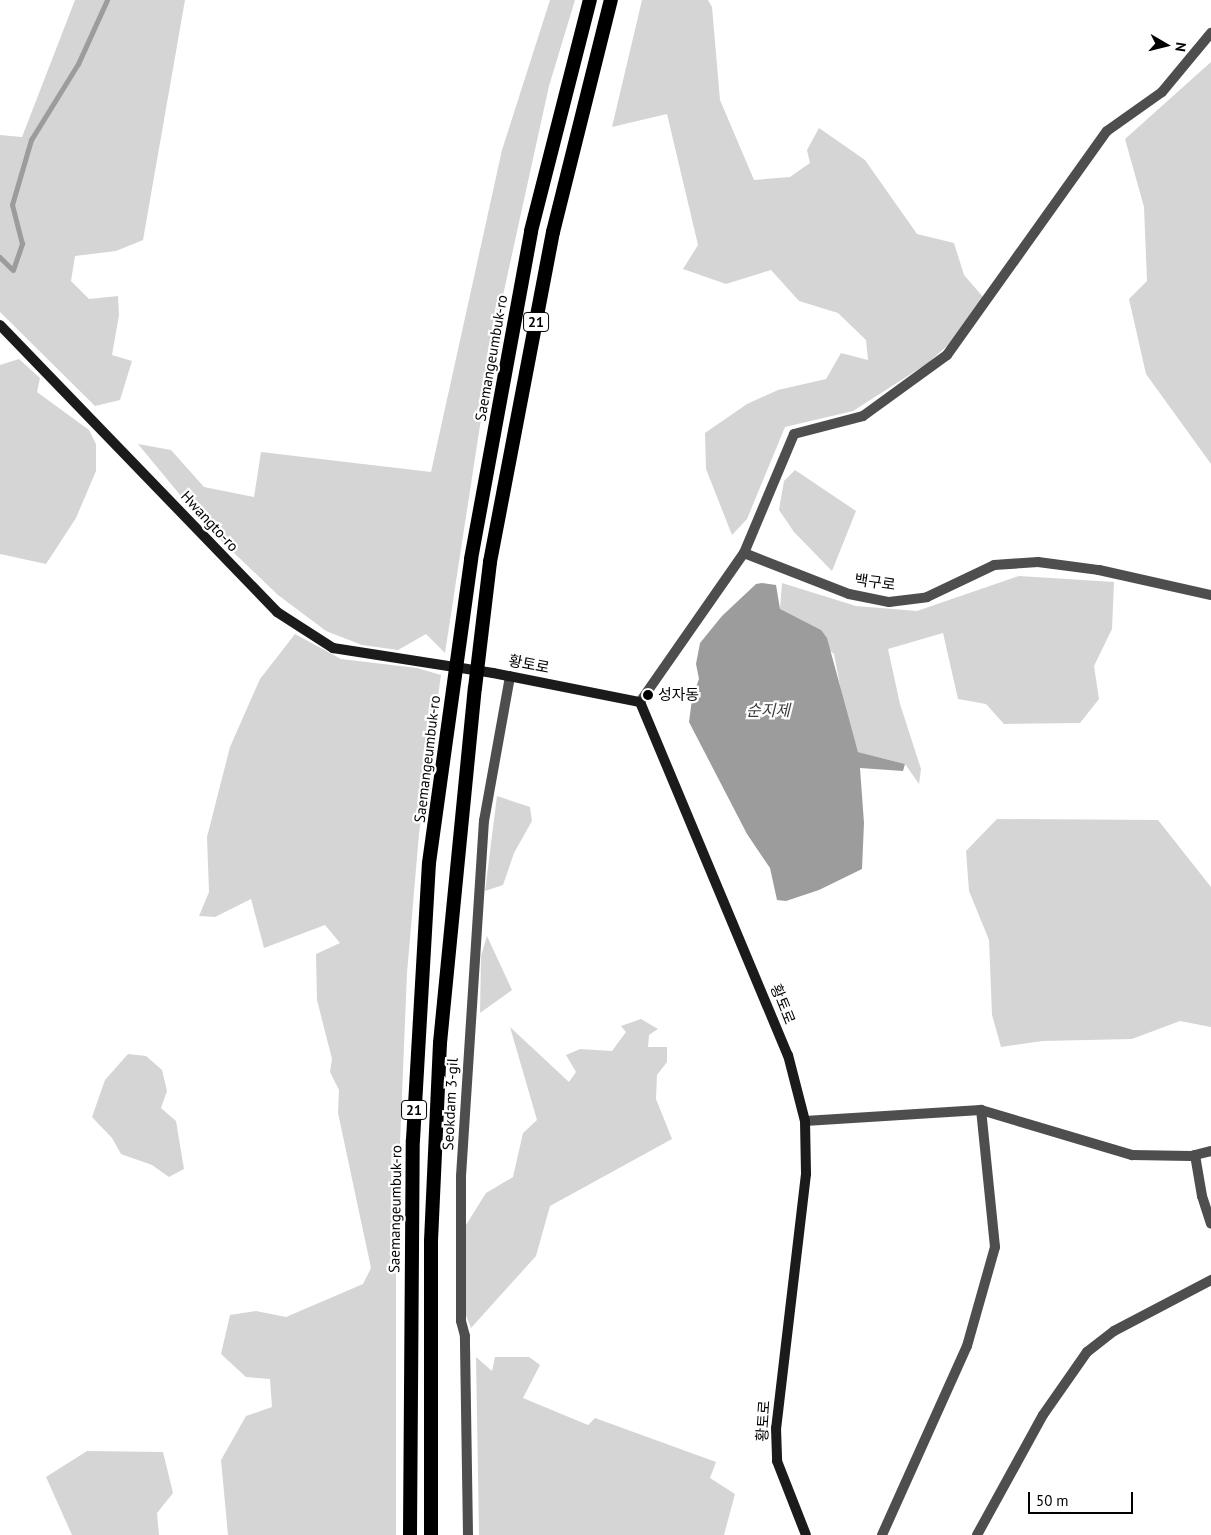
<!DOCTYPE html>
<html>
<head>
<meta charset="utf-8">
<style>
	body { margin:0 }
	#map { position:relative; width:1211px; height:1535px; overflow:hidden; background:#fff; font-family:"PT Sans","Noto Sans KR",sans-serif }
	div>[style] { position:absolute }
	.green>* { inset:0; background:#d5d5d5 }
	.water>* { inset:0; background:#9c9c9c }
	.stream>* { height:4.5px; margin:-2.25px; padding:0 2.25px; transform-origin:2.25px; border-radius:2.25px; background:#9c9c9c }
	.minor>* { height:10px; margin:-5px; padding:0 5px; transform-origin:5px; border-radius:5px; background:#4e4e4e }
	.tertiary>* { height:10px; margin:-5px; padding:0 5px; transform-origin:5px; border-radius:5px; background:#4e4e4e }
	.secondary>* { height:10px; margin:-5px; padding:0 5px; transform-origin:5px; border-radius:5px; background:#1b1b1b }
	.trunk>* { height:14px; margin:-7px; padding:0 7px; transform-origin:7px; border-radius:7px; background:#000 }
	.dots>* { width:14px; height:14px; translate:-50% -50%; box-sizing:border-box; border:2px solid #fff; border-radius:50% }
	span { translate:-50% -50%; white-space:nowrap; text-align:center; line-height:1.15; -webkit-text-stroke:4.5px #fff; paint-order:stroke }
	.shield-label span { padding:1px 4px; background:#fff; border:1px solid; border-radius:4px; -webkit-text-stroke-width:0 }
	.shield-label { font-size:14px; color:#000; font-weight:700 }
	.street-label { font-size:15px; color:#000 }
	.poi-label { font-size:15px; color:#000 }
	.left { translate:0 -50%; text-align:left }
	.water-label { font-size:16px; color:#3d3d3d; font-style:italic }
	.north { position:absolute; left:1141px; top:20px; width:50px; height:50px; -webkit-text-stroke:4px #fff; paint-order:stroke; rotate:98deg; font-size:14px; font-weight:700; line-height:20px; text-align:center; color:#000 }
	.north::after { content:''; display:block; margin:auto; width:18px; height:22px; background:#000; clip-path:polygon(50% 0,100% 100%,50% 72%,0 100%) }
	.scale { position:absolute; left:1028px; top:1492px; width:105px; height:22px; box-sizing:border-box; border:2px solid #000; border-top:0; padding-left:6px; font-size:15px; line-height:18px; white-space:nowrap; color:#000; -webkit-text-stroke:4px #fff; paint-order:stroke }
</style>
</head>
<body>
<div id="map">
	<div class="green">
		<i style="clip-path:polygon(75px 0,185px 0,143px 240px,116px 251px,75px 256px,71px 281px,89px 299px,118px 296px,119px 315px,112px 355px,132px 361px,120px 400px,95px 406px,0 312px,0 135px,22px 137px)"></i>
		<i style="clip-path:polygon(550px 0,575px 0,549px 86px,493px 341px,445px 653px,426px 634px,398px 650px,362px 645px,326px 631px,278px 595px,205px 525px,138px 444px,171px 450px,204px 487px,254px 497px,261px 452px,431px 472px,502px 150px)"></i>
		<i style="clip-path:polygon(642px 0,708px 0,712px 7px,720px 100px,754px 180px,790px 177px,810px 163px,807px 150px,819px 128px,865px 160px,917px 234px,954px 243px,964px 275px,983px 297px,949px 344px,928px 363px,853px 411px,785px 427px,747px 519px,732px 535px,706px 469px,705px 433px,747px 404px,778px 390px,826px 379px,841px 353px,868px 360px,866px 340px,838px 313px,799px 301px,771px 270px,726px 284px,683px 269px,698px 245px,667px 114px,612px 127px)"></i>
		<i style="clip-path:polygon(1211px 62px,1211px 464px,1146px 374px,1129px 299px,1147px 281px,1144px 207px,1125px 139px)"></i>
		<i style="clip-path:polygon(19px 359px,40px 378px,37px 392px,89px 430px,96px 444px,96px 471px,76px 518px,46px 564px,0 554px,0 365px)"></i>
		<i style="clip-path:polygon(795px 470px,856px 511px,832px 571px,794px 532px,779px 510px,784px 481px)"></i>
		<i style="clip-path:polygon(1019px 576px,1114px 582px,1112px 629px,1094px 666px,1099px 699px,1080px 723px,1004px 724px,986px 704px,958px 699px,943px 633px,888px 649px,900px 704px,921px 769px,919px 784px,905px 764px,858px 752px,842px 696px,834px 654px,780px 609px,782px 583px,856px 606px,917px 611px)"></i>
		<i style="clip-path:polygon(295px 634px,341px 659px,417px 668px,441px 675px,419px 834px,407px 973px,396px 1241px,396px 1535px,228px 1535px,221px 1460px,246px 1416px,272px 1407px,270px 1379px,246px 1377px,221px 1354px,230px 1315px,256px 1311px,286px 1317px,363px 1284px,371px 1268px,338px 1113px,339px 1090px,330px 1072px,332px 1059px,317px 1000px,316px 954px,340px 943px,325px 925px,264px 948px,251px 899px,215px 917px,199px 916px,209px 892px,207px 837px,230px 747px,260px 679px)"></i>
		<i style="clip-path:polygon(497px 796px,530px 807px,532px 821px,514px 853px,503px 885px,485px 891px)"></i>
		<i style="clip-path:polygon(997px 819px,1158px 820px,1211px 887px,1211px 1027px,1180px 1021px,1132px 1039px,1043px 1041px,1001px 1047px,992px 1015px,989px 940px,969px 891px,966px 851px)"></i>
		<i style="clip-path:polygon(487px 936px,512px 990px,480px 1013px,481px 956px)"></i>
		<i style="clip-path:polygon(641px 1019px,658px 1029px,649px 1035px,648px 1047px,667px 1047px,667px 1062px,657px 1075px,656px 1099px,672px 1139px,550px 1206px,536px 1256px,471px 1328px,465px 1313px,466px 1225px,486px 1193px,513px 1177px,523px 1133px,537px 1120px,510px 1027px,569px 1082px,576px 1072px,566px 1055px,580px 1049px,612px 1051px,626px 1032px,621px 1026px)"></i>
		<i style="clip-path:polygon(128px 1054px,146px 1056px,162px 1070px,167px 1091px,161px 1108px,176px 1121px,184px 1169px,169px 1177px,152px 1165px,121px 1154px,112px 1138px,92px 1117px,105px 1080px)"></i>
		<i style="clip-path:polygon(476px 1357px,492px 1371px,495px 1357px,529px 1357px,540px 1365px,523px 1398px,588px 1425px,595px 1418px,716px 1462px,710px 1478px,735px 1494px,724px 1535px,479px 1535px)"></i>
		<i style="clip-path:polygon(87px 1451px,163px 1452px,173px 1493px,157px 1513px,159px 1535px,72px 1535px,46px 1477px)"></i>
	</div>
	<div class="water">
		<i style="clip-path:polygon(762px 583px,776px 585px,780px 609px,821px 630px,827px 638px,858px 752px,905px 764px,903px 771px,860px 768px,864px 823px,862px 869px,819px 890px,786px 901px,777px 900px,770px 868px,747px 834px,689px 722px,692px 699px,699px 679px,696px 664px,700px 643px,722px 616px,756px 584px)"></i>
	</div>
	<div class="stream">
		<i style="left:0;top:257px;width:18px;rotate:45deg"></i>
		<i style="left:13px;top:270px;width:28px;rotate:-71deg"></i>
		<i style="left:22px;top:244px;width:40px;rotate:-104.4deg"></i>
		<i style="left:12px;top:205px;width:68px;rotate:-73.7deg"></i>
		<i style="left:31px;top:140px;width:89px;rotate:-58.3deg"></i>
		<i style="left:78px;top:64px;width:70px;rotate:-65.6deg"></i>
	</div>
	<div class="minor">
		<i style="left:744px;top:553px;width:129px;rotate:-67.2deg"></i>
		<i style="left:794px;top:434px;width:71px;rotate:-14.6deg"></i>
		<i style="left:863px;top:416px;width:104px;rotate:-36deg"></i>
		<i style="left:947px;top:355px;width:275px;rotate:-54.5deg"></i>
		<i style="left:1107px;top:131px;width:67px;rotate:-35.3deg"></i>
		<i style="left:1162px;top:92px;width:77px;rotate:-50.3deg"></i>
		<i style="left:805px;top:1121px;width:176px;rotate:-3.6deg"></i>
		<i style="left:981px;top:1110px;width:158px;rotate:16.6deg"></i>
		<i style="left:1132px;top:1155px;width:59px;rotate:1deg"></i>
		<i style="left:1191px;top:1156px;width:21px;rotate:-14deg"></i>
		<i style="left:1195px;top:1155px;width:42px;rotate:80.3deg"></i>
		<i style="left:1202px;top:1196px;width:29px;rotate:72deg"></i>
		<i style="left:468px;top:1535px;width:199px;rotate:-90.9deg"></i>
		<i style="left:465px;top:1336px;width:16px;rotate:-105deg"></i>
		<i style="left:461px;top:1321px;width:145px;rotate:-90deg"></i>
		<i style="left:461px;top:1176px;width:356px;rotate:-86.3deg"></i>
		<i style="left:484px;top:821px;width:147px;rotate:-79.8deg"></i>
		<i style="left:882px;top:1535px;width:207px;rotate:-65.8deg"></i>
		<i style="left:967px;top:1346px;width:103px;rotate:-74.2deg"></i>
		<i style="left:995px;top:1247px;width:138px;rotate:-95.8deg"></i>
		<i style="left:977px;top:1535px;width:137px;rotate:-61.2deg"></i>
		<i style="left:1043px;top:1415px;width:77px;rotate:-55.1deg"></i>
		<i style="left:1087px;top:1352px;width:34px;rotate:-38deg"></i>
		<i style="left:1114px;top:1331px;width:110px;rotate:-27.7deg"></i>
	</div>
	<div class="tertiary">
		<i style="left:640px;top:702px;width:182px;rotate:-55.1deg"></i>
		<i style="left:744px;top:553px;width:113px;rotate:21.3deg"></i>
		<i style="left:849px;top:594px;width:41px;rotate:11.3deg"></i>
		<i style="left:889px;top:602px;width:38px;rotate:-7deg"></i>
		<i style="left:927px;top:597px;width:74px;rotate:-25.5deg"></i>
		<i style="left:994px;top:565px;width:44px;rotate:-3.9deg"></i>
		<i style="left:1038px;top:562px;width:62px;rotate:7.5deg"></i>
		<i style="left:1099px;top:570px;width:115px;rotate:12.6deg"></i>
	</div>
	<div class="secondary">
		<i style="left:0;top:325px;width:399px;rotate:46deg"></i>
		<i style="left:277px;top:612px;width:67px;rotate:32.7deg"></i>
		<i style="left:333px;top:648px;width:162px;rotate:8.9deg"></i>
		<i style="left:493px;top:673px;width:150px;rotate:11.2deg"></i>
		<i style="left:640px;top:702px;width:383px;rotate:67.3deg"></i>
		<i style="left:788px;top:1055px;width:68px;rotate:75.6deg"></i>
		<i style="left:805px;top:1121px;width:53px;rotate:88.9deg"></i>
		<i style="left:806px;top:1174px;width:256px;rotate:96.7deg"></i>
		<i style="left:776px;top:1428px;width:33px;rotate:88deg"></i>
		<i style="left:777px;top:1461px;width:79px;rotate:68.6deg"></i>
	</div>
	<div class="trunk">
		<i style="left:410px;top:1535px;width:395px;rotate:-89.6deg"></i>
		<i style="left:413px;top:1140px;width:277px;rotate:-86.7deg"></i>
		<i style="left:429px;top:863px;width:307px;rotate:-82.1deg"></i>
		<i style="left:471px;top:559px;width:333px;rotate:-79.6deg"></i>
		<i style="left:531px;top:231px;width:238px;rotate:-75.7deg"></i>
		<i style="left:431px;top:1535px;width:294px;rotate:-90deg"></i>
		<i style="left:431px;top:1241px;width:198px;rotate:-87.4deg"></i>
		<i style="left:440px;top:1043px;width:357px;rotate:-84.4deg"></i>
		<i style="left:475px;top:688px;width:127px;rotate:-83.2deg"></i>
		<i style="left:490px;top:562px;width:336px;rotate:-79.2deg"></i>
		<i style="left:553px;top:232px;width:239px;rotate:-76deg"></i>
	</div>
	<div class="dots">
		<i style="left:648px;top:695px;background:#000"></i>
	</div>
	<div class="shield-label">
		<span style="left:536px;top:322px">21</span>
		<span style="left:414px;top:1110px">21</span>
	</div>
	<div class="street-label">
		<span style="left:491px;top:358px;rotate:-80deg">Saemangeumbuk-ro</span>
		<span style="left:210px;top:521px;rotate:47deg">Hwangto-ro</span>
		<span style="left:875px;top:582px;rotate:8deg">백구로</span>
		<span style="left:529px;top:664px;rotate:11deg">황토로</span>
		<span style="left:427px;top:759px;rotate:-83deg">Saemangeumbuk-ro</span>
		<span style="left:783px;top:1004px;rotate:68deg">황토로</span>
		<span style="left:450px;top:1104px;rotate:-87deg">Seokdam 3-gil</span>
		<span style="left:395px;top:1209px;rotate:-89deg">Saemangeumbuk-ro</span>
		<span style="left:763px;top:1421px;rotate:-86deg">황토로</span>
	</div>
	<div class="poi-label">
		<span class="left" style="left:658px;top:695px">성자동</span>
	</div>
	<div class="water-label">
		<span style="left:768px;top:710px">순지제</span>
	</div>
	<div class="north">N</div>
	<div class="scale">50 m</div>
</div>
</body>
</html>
